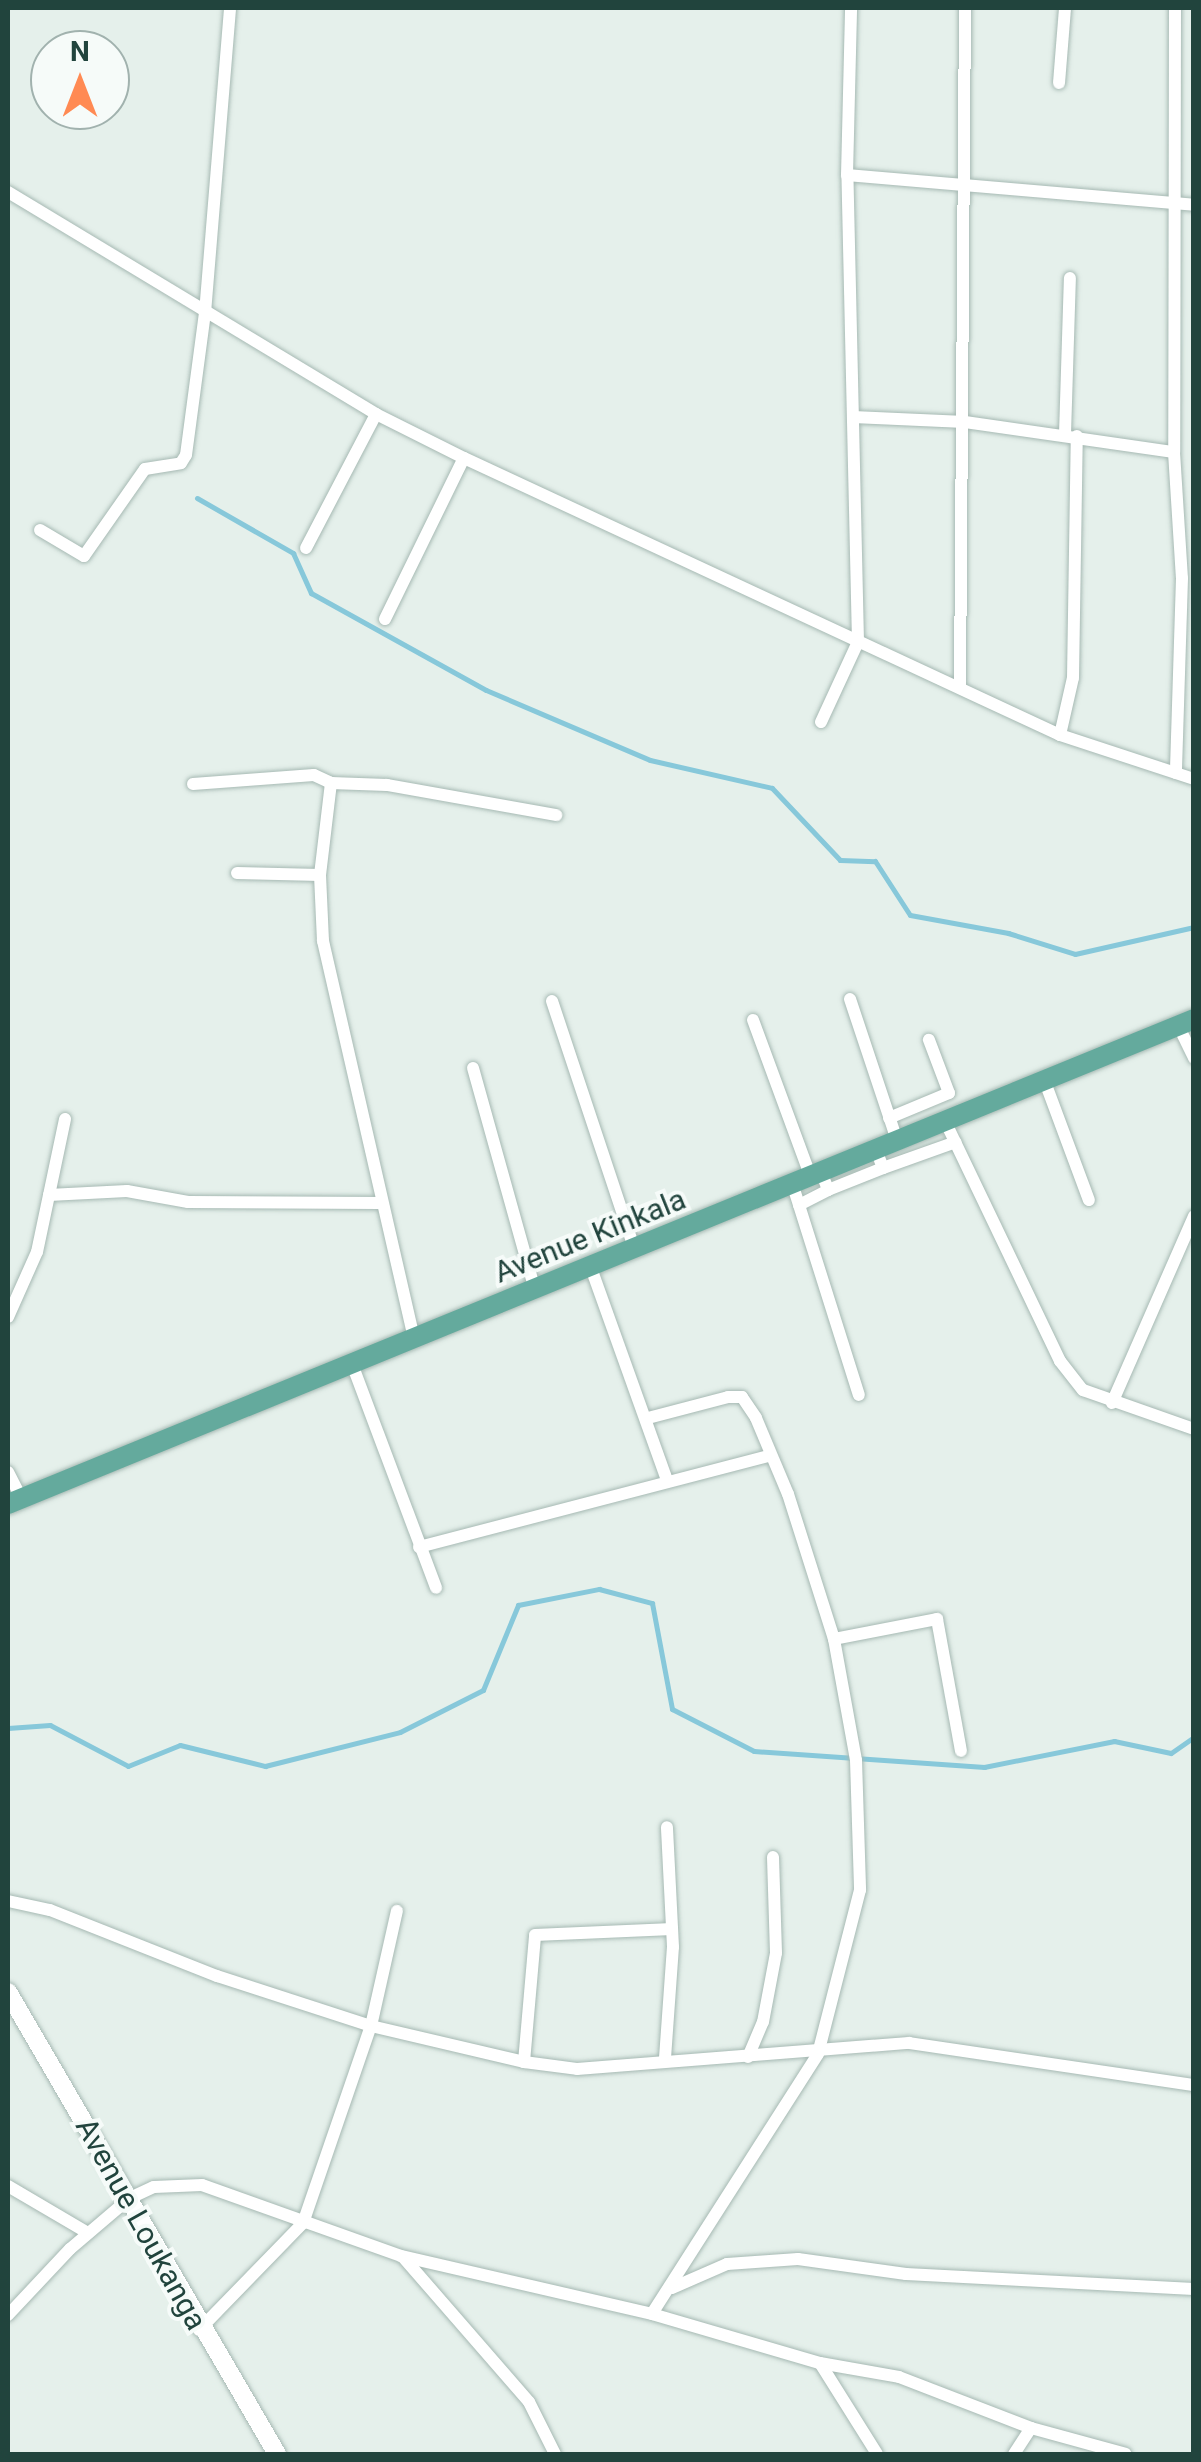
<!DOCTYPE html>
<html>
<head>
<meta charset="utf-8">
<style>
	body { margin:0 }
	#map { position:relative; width:1201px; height:2462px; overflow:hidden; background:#e5f0eb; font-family:Roboto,sans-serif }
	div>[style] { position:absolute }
	.stream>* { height:5px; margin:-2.5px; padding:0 2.5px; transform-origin:2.5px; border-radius:2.5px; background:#87c8da }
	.roads { filter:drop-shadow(0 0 2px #a6b9b3) drop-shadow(0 0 2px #a6b9b3) }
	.street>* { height:12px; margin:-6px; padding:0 6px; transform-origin:6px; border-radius:6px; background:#fff }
	.secondary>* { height:18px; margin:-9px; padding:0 9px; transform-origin:9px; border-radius:9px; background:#fff }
	.primary>* { height:20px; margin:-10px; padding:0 10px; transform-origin:10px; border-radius:10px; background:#64aa9d }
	span { translate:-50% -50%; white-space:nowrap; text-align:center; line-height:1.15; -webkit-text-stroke:8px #f6fbf9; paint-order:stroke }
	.street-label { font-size:30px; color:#21443d }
	.frame { position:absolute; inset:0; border:10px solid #21443d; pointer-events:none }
	.north { position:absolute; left:30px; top:30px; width:100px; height:100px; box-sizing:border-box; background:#f6fbf9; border:2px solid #a1b2ae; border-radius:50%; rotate:0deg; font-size:28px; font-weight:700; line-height:40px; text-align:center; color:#21443d }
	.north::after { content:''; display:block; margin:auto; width:35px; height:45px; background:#ff8a53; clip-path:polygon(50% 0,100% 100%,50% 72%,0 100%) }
</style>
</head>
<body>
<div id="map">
	<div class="stream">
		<i style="left:197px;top:498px;width:111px;rotate:29.8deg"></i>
		<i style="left:293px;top:553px;width:44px;rotate:65.8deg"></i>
		<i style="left:311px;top:593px;width:200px;rotate:29deg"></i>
		<i style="left:486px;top:690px;width:178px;rotate:23.1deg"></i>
		<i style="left:650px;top:760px;width:125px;rotate:12.9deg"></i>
		<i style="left:772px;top:788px;width:99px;rotate:46.6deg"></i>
		<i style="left:840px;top:860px;width:35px;rotate:2deg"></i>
		<i style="left:875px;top:861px;width:64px;rotate:57.1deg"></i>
		<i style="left:910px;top:915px;width:100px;rotate:10.4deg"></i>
		<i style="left:1008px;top:933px;width:70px;rotate:17.4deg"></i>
		<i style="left:1075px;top:954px;width:122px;rotate:-12.8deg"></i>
		<i style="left:8px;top:1728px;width:42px;rotate:-4.1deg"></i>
		<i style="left:50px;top:1725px;width:88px;rotate:27.7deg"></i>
		<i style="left:128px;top:1766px;width:56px;rotate:-22deg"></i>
		<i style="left:180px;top:1745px;width:88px;rotate:13.9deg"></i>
		<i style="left:265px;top:1766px;width:139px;rotate:-14.1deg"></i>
		<i style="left:400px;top:1732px;width:93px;rotate:-26.8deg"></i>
		<i style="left:483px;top:1690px;width:92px;rotate:-67.6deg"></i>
		<i style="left:518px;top:1605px;width:83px;rotate:-11.2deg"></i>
		<i style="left:599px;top:1589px;width:55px;rotate:14.8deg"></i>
		<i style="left:652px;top:1603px;width:108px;rotate:79.3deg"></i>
		<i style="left:672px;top:1709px;width:92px;rotate:27.1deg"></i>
		<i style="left:754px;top:1751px;width:231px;rotate:4deg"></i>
		<i style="left:984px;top:1767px;width:133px;rotate:-11.3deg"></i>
		<i style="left:1114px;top:1741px;width:58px;rotate:11.9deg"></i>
		<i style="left:1171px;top:1753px;width:28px;rotate:-35deg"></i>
	</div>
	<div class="roads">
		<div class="street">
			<i style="left:1175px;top:8px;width:444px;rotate:90.1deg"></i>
			<i style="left:1174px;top:452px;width:126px;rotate:86.4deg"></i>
			<i style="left:1182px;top:578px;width:195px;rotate:91.8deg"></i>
			<i style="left:1059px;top:83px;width:75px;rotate:-85.4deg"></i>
			<i style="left:847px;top:175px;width:348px;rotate:4.9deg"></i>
			<i style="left:8px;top:192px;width:430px;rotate:31.1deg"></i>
			<i style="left:376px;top:414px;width:98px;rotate:26.6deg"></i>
			<i style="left:464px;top:458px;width:657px;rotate:24.93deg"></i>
			<i style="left:1060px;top:735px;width:141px;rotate:18.2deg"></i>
			<i style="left:853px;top:417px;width:112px;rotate:2.6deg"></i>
			<i style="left:965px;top:422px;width:211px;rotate:8.2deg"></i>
			<i style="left:1065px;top:434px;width:156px;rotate:-88.2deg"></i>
			<i style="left:40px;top:530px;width:51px;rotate:30.6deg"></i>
			<i style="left:84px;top:556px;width:106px;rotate:-55deg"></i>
			<i style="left:145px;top:469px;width:36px;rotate:-9deg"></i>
			<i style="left:181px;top:463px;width:9px;rotate:-58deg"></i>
			<i style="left:186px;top:455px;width:143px;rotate:-82.4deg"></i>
			<i style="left:205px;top:313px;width:306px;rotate:-85.3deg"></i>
			<i style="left:306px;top:548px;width:151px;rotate:-62.4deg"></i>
			<i style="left:385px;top:619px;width:179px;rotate:-63.9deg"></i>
			<i style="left:960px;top:686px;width:678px;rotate:-89.58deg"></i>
			<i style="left:821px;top:722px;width:88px;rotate:-65.2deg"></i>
			<i style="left:858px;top:642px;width:467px;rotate:-91.3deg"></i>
			<i style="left:847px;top:175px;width:167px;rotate:-88.6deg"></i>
			<i style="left:1060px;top:735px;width:58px;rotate:-77.2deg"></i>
			<i style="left:1073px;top:678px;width:242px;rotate:-89.1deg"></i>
			<i style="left:193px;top:784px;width:121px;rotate:-4.3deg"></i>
			<i style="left:314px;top:775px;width:19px;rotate:25deg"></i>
			<i style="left:237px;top:873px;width:83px;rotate:1.4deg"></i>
			<i style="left:320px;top:875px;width:66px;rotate:87.4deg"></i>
			<i style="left:323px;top:941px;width:408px;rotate:77.1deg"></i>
			<i style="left:320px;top:875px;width:93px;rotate:-83.2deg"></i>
			<i style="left:331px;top:783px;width:56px;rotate:2deg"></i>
			<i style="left:387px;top:785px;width:172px;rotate:10.1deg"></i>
			<i style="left:850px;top:999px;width:152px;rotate:71.6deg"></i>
			<i style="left:552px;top:1001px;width:263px;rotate:71.6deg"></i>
			<i style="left:753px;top:1020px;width:168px;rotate:69.8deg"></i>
			<i style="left:1178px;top:1025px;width:37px;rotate:64deg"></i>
			<i style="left:473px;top:1068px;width:230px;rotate:74.4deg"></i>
			<i style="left:1045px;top:1082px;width:126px;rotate:69.6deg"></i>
			<i style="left:889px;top:1118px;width:65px;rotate:-22.6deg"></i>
			<i style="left:949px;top:1093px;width:57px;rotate:-110.7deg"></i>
			<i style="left:946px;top:1123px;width:264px;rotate:64.4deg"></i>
			<i style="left:1060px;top:1361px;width:37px;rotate:52deg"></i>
			<i style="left:1083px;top:1390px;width:118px;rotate:19.4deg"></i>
			<i style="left:883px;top:1168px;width:77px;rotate:-19.6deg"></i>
			<i style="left:822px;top:1174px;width:17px;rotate:69deg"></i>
			<i style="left:828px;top:1190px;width:59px;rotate:-21.8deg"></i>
			<i style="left:883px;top:1168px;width:17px;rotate:-111deg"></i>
			<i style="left:793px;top:1186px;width:219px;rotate:72.5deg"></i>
			<i style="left:49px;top:1195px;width:78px;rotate:-2.9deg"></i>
			<i style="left:127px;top:1191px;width:62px;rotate:10.2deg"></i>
			<i style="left:188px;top:1202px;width:192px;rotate:0.3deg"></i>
			<i style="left:799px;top:1205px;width:33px;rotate:-27deg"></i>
			<i style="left:591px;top:1268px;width:223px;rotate:70.3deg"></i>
			<i style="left:8px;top:1317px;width:71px;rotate:-66deg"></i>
			<i style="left:37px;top:1252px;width:136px;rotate:-78.1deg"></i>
			<i style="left:352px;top:1364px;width:239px;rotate:69.4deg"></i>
			<i style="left:1112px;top:1403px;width:204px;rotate:-66.3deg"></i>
			<i style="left:648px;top:1418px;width:83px;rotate:-14.7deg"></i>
			<i style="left:728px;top:1397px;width:14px"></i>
			<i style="left:742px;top:1397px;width:25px;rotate:56deg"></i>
			<i style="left:756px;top:1418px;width:82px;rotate:67.2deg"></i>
			<i style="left:788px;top:1494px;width:152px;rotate:72.4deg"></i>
			<i style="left:834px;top:1639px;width:123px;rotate:79.7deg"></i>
			<i style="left:856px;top:1760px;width:130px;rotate:88.2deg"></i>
			<i style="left:860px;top:1890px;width:169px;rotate:104.4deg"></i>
			<i style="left:818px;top:2054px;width:308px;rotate:122.6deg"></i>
			<i style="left:8px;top:1472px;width:29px;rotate:63deg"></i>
			<i style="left:419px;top:1547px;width:362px;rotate:-14.6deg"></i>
			<i style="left:834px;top:1639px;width:105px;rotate:-11deg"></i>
			<i style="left:937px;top:1619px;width:134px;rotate:79.7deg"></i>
			<i style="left:8px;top:1901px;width:43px;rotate:12.1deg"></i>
			<i style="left:50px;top:1910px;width:180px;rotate:21.6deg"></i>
			<i style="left:217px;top:1976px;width:162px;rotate:18deg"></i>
			<i style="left:371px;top:2026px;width:157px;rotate:13.2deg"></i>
			<i style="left:524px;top:2062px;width:53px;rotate:7.5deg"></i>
			<i style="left:577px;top:2069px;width:333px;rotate:-4.5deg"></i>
			<i style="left:909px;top:2043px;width:288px;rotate:8.4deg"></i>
			<i style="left:748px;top:2057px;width:38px;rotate:-67deg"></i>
			<i style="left:763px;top:2022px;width:70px;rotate:-79.3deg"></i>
			<i style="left:776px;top:1953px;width:96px;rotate:-91.8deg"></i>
			<i style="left:665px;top:2058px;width:111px;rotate:-85.9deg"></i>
			<i style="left:673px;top:1947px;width:120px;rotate:-92.9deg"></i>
			<i style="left:524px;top:2062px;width:127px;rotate:-85deg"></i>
			<i style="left:535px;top:1935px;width:137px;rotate:-2.5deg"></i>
			<i style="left:8px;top:2186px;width:93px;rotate:30.4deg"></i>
			<i style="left:403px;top:2257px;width:192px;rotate:49deg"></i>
			<i style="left:529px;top:2402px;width:58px;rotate:63.4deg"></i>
			<i style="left:672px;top:2288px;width:60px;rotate:-23.6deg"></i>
			<i style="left:727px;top:2264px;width:71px;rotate:-4deg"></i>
			<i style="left:798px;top:2259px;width:109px;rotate:7.9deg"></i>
			<i style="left:906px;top:2274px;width:288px;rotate:3deg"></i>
			<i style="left:8px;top:2315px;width:91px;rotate:-46.8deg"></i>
			<i style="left:70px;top:2249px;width:79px;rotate:-40.4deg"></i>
			<i style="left:130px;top:2198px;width:26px;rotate:-25deg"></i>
			<i style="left:154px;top:2187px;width:48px;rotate:-2.4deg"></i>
			<i style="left:202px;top:2185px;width:211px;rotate:19.6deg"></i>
			<i style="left:401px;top:2256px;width:258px;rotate:13deg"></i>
			<i style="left:652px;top:2314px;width:175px;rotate:16.3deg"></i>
			<i style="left:820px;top:2363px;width:80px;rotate:10deg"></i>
			<i style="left:899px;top:2377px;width:142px;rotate:21.1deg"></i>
			<i style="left:1031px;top:2428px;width:98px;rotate:15.3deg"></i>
			<i style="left:199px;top:2330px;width:149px;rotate:-45.8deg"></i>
			<i style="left:303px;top:2223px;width:208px;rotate:-71deg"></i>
			<i style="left:371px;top:2026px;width:118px;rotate:-77.3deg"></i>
			<i style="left:820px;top:2363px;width:107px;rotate:57.9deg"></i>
			<i style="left:1014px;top:2454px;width:31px;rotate:-57deg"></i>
		</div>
		<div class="secondary">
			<i style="left:8px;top:1992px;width:535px;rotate:59.79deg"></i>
		</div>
		<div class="primary">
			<i style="left:8px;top:1504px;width:1281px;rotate:-22.24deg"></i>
		</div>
	</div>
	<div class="street-label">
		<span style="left:590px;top:1236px;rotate:-22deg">Avenue Kinkala</span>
		<span style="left:141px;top:2224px;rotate:61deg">Avenue Loukanga</span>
	</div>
	<div class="frame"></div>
	<div class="north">N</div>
</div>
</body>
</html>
